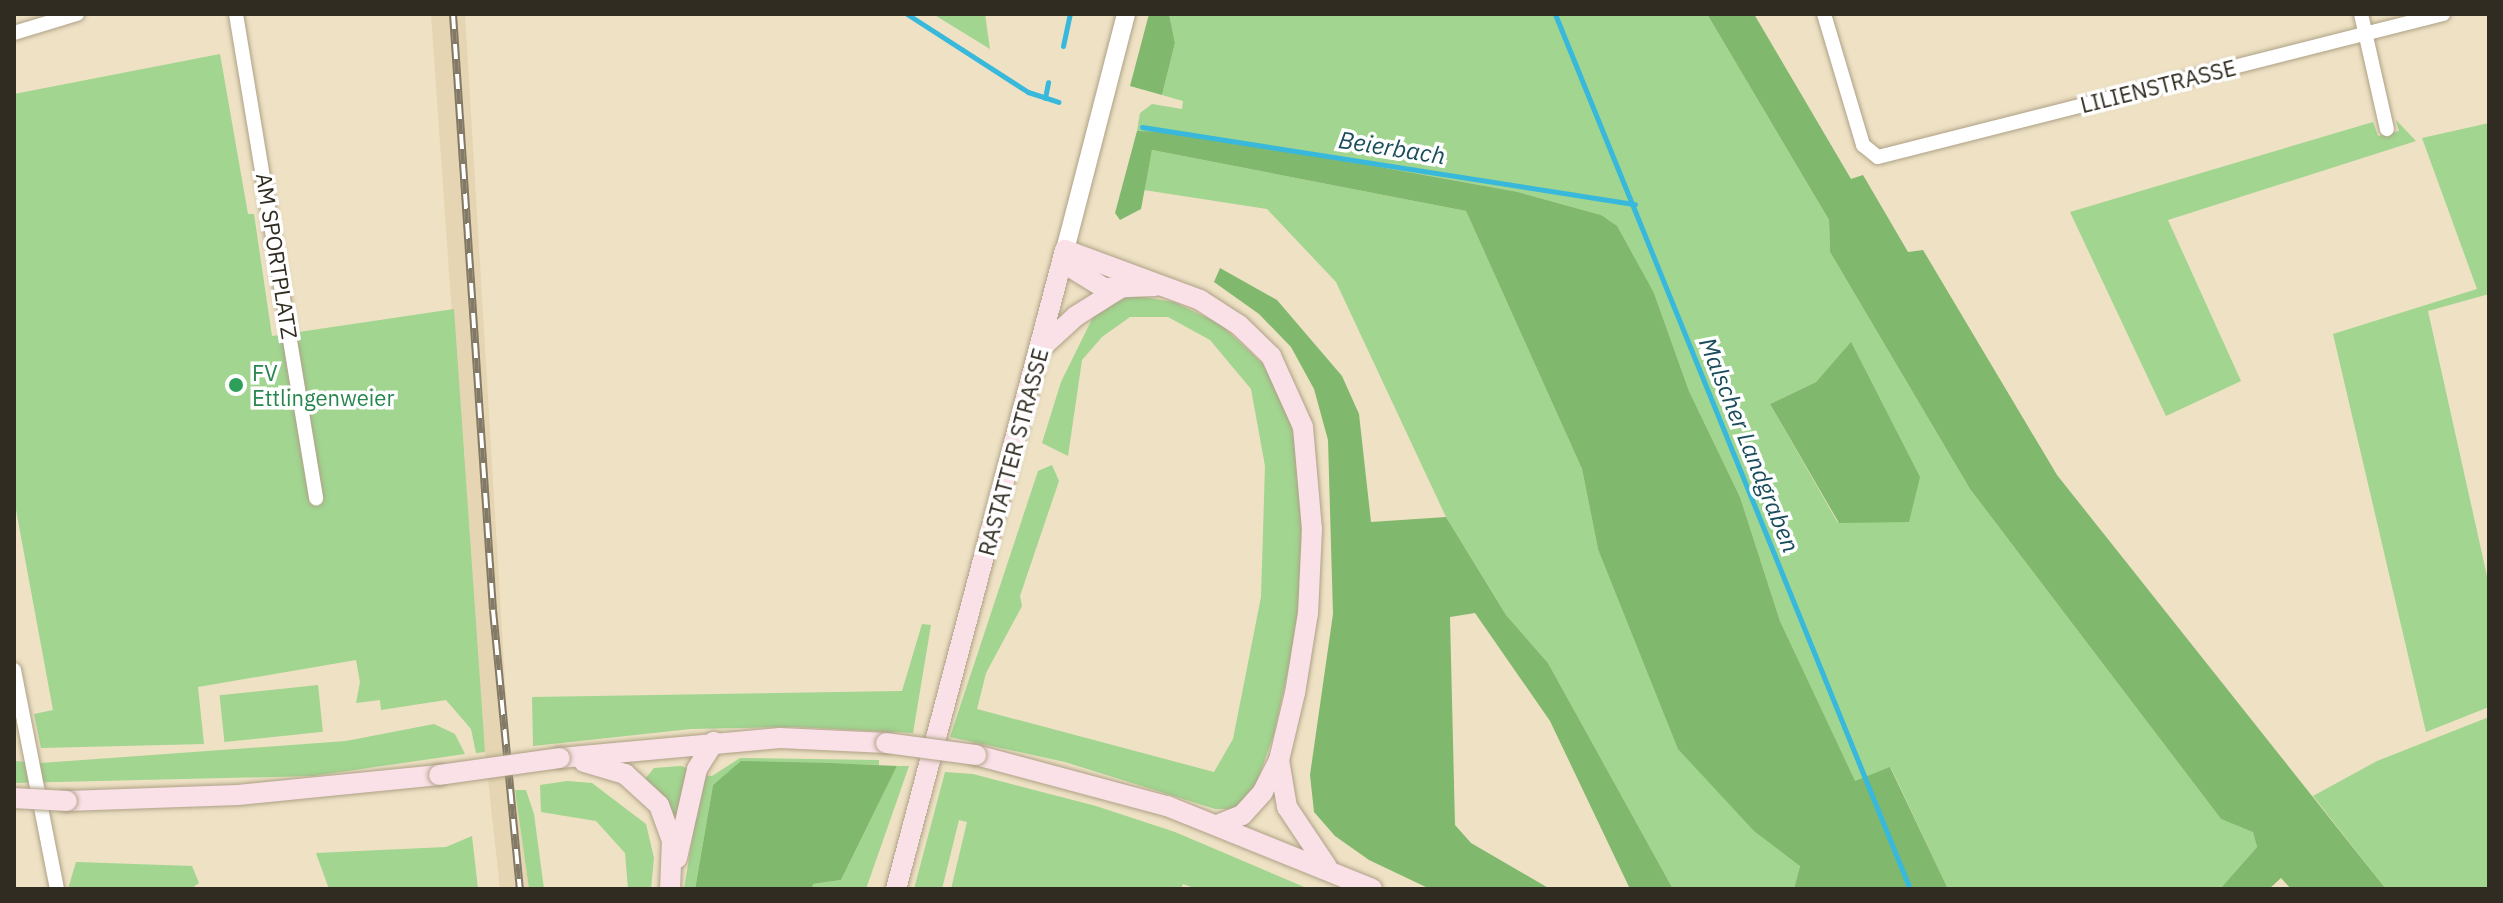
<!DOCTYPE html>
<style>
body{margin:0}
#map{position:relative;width:2503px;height:903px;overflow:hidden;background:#eee1c4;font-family:"IBM Plex Sans",sans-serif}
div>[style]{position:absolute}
.built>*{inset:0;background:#e5d5b2}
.green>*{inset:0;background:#a1d590;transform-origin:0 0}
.forest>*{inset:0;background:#80b86e}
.stream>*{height:5px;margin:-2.5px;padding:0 2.5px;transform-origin:2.5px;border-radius:2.5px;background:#38b8da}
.roads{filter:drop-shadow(0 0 2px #ada186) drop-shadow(0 0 2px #ada186)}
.minor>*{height:14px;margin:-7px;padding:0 7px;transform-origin:7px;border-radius:7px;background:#fff}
.tertiary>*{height:18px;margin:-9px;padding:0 9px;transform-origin:9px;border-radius:9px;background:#fff}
.secondary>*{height:20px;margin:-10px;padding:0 10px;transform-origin:10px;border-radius:10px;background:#fae0e7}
.rail>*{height:8px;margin-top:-4px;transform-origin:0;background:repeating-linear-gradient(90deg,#fff 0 15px,#827966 0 30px);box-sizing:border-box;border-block:2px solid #827966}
.bridges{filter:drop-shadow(0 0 2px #ada186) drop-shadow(0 0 2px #ada186)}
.secondary-bridge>*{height:20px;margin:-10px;padding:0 10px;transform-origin:10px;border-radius:10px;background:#fae0e7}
.dots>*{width:22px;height:22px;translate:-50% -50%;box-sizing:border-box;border:4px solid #fff;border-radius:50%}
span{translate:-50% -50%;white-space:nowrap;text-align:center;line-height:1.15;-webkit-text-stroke:7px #fff;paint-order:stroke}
.street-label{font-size:22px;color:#312c21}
.leisure-label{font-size:22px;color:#27864d}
.left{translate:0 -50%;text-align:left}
.water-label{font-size:24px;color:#194d5b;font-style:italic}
.frame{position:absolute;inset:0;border:16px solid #312c21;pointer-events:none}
</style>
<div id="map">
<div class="built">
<i style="clip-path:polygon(431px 14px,465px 14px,509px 747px,529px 889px,500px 889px,478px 688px)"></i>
</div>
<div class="green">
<i style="clip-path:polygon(933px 14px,985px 14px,990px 49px)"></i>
<i style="clip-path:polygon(evenodd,1169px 14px,1707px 14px,1829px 220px,1830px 252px,1970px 489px,2221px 819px,2253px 831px,2257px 847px,2220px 889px,1948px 889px,1891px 768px,1855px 782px,1780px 621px,1740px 497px,1689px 391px,1654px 293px,1601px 215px,1518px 192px,1187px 132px,1137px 131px,1140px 113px,1152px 104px,1182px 109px,1183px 101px,1162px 95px,1175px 43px,1169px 14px,1851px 343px,1838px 523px,1770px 404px,1816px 382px,1851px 343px)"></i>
<i style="clip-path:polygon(220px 54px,248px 214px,254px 214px,272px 336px,454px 309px,485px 752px,476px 753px,471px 729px,446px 700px,381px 710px,380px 700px,356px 703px,360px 682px,356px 660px,198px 687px,204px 744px,41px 748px,34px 714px,53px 710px,14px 499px,14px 94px)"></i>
<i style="clip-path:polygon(2396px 120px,2416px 141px,2168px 220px,2241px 381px,2166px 416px,2070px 212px,2373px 122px,2378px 136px,2399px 131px)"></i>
<i style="clip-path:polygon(2489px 123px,2489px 294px,2428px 311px,2489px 585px,2489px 707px,2426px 732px,2333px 334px,2477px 289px,2422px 138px)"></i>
<i style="clip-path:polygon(1152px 150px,1466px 211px,1582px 469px,1598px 549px,1800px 866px,1794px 889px,1673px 889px,1548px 663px,1506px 615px,1446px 517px,1336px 282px,1267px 209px,1144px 190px)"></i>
<i style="clip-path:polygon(1131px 295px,1174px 302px,1220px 324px,1264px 365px,1290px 420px,1301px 472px,1301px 590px,1290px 662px,1274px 734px,1251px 799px,1234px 809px,1215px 809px,1065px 762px,950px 737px,1038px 471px,1052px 465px,1059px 481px,1020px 596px,1022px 606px,986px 673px,977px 709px,1214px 772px,1233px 739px,1261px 597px,1265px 466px,1251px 389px,1210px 340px,1168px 317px,1130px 317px,1102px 337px,1082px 360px,1068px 456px,1042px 443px,1061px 382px,1095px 313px)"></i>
<i style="clip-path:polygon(922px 624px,931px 625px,913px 733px,794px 727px,691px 729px,533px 746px,532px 697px,902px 691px)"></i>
<i style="left:318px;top:685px;width:47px;height:99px;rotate:84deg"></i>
<i style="clip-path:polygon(2489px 717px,2489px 889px,2386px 889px,2313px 796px,2377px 761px)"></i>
<i style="clip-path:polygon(434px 724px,455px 734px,465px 754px,313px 776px,14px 783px,14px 761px,41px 763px,346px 741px)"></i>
<i style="clip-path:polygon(740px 758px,879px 760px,879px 765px,741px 762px,713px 785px,695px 889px,684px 889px,703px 775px,712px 776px)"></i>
<i style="clip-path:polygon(681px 766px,691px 770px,682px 830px,645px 779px,654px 768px)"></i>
<i style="clip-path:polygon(897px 766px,909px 766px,866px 889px,812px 889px,813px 884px,841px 880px)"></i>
<i style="clip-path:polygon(945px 772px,973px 774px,1096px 806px,1175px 832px,1309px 889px,1197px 889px,1183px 884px,1181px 889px,951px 889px,967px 822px,959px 820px,942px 889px,914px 889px)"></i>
<i style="clip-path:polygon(567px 781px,592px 783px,646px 824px,654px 858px,651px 889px,628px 889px,625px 853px,596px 821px,541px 812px,540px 785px)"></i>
<i style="clip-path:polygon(515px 790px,526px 790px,534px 814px,544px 889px,529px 889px)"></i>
<i style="clip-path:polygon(472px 836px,478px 889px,329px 889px,316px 853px,446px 847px)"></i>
<i style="clip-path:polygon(76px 862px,192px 866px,199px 883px,191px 889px,68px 889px)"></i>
</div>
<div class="forest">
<i style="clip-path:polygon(1149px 14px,1169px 14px,1175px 43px,1162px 95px,1130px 86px)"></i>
<i style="clip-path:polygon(1707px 14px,1754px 14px,1851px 179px,1863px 175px,1908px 252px,1923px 250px,2057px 475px,2386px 889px,2291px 889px,2281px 878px,2269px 889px,2220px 889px,2257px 847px,2253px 832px,2221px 819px,1970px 489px,1830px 252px,1829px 220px)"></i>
<i style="clip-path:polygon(1137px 131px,1187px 132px,1518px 192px,1601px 215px,1617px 226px,1654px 293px,1689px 391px,1740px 497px,1780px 621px,1855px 781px,1890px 767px,1948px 889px,1794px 889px,1800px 866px,1754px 831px,1678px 749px,1598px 549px,1582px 469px,1466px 211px,1152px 150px,1141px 209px,1120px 220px,1115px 213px)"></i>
<i style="clip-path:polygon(1220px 268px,1277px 300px,1342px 376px,1359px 414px,1371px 522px,1446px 517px,1506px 615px,1548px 663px,1673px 889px,1630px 889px,1550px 721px,1475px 613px,1450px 617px,1455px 825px,1471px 843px,1550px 889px,1430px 889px,1369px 860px,1335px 836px,1314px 812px,1310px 775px,1333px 614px,1328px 440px,1314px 389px,1291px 347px,1259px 314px,1214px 282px)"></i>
<i style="clip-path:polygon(1851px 342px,1920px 477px,1909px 522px,1839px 523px,1770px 404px,1816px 382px)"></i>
<i style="clip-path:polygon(741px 761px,829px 763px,897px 766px,841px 880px,813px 884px,812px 889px,695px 889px,713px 785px)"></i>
</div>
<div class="stream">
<i style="left:907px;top:14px;width:144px;rotate:32.8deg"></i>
<i style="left:1028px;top:92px;width:32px;rotate:18deg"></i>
<i style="left:1555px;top:14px;width:944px;rotate:67.92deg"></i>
<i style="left:1063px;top:46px;width:33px;rotate:-78deg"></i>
<i style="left:1045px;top:98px;width:16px;rotate:-79deg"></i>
<i style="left:1142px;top:127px;width:499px;rotate:8.9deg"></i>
</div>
<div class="roads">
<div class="minor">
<i style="left:236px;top:14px;width:491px;rotate:80.6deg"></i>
<i style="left:1824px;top:14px;width:137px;rotate:73.4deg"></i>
<i style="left:1863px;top:145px;width:19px;rotate:39deg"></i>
<i style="left:1878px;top:157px;width:583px;rotate:-14.2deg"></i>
<i style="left:2361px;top:14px;width:118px;rotate:77.3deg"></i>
<i style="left:14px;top:33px;width:66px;rotate:-16.8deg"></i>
<i style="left:14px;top:670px;width:223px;rotate:78.9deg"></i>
</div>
<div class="tertiary">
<i style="left:1065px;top:250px;width:244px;rotate:-75.5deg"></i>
</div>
<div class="secondary">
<i style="left:1062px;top:262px;width:49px;rotate:31.8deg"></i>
<i style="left:1104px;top:288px;width:51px;rotate:-2.2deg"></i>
<i style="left:1040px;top:349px;width:49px;rotate:-42.5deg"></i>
<i style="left:1076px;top:316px;width:51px;rotate:-32.1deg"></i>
<i style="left:976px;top:755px;width:198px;rotate:15deg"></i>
<i style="left:1167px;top:806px;width:221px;rotate:22deg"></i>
<i style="left:560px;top:758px;width:221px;rotate:-5.2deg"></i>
<i style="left:780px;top:738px;width:106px;rotate:2.7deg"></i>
<i style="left:1279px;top:760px;width:48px;rotate:80.3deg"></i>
<i style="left:1287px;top:807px;width:72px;rotate:56.3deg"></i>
<i style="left:584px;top:762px;width:43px;rotate:16.3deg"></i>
<i style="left:625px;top:774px;width:46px;rotate:42.4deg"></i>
<i style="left:659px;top:805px;width:37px;rotate:70deg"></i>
<i style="left:672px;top:840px;width:49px;rotate:92.3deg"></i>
<i style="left:67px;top:801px;width:171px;rotate:-2deg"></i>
<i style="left:238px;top:795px;width:202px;rotate:-5.7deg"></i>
<i style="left:677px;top:858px;width:91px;rotate:-77.3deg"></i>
<i style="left:697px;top:769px;width:32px;rotate:-58deg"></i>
<i style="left:896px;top:889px;width:661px;rotate:-75.19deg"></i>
<i style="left:1065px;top:250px;width:144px;rotate:20.3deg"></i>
<i style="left:1200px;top:300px;width:46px;rotate:32.7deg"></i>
<i style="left:1239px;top:325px;width:45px;rotate:44.1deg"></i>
<i style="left:1271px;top:356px;width:78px;rotate:65.7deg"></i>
<i style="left:1303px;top:427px;width:102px;rotate:85deg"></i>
<i style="left:1312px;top:529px;width:84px;rotate:92.7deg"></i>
<i style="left:1308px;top:613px;width:81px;rotate:99.2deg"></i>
<i style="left:1295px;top:693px;width:69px;rotate:103.4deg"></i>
<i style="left:1279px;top:760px;width:36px;rotate:117deg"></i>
<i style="left:1263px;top:792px;width:31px;rotate:132deg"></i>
<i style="left:1242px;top:815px;width:24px;rotate:158deg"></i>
</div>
</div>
<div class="rail">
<i style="left:453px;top:14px;width:597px;rotate:86.16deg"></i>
<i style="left:493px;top:610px;width:280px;rotate:84.5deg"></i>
</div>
<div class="bridges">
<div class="secondary-bridge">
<i style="left:886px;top:743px;width:91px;rotate:7.6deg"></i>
<i style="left:439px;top:775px;width:122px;rotate:-8deg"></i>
<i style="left:14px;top:798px;width:53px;rotate:3.2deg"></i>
</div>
</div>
<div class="dots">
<i style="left:236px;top:385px;background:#2e9e5b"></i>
</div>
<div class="street-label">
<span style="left:2158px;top:86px;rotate:-14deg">LILIENSTRASSE</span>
<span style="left:277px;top:256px;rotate:81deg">AM SPORTPLATZ</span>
<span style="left:1013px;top:452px;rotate:-75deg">RASTATTER STRASSE</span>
</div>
<div class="leisure-label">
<span class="left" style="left:252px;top:385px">FV<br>Ettlingenweier</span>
</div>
<div class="water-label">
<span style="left:1392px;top:148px;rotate:9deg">Beierbach</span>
<span style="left:1749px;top:445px;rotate:68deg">Malscher Landgraben</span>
</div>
<div class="frame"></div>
</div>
